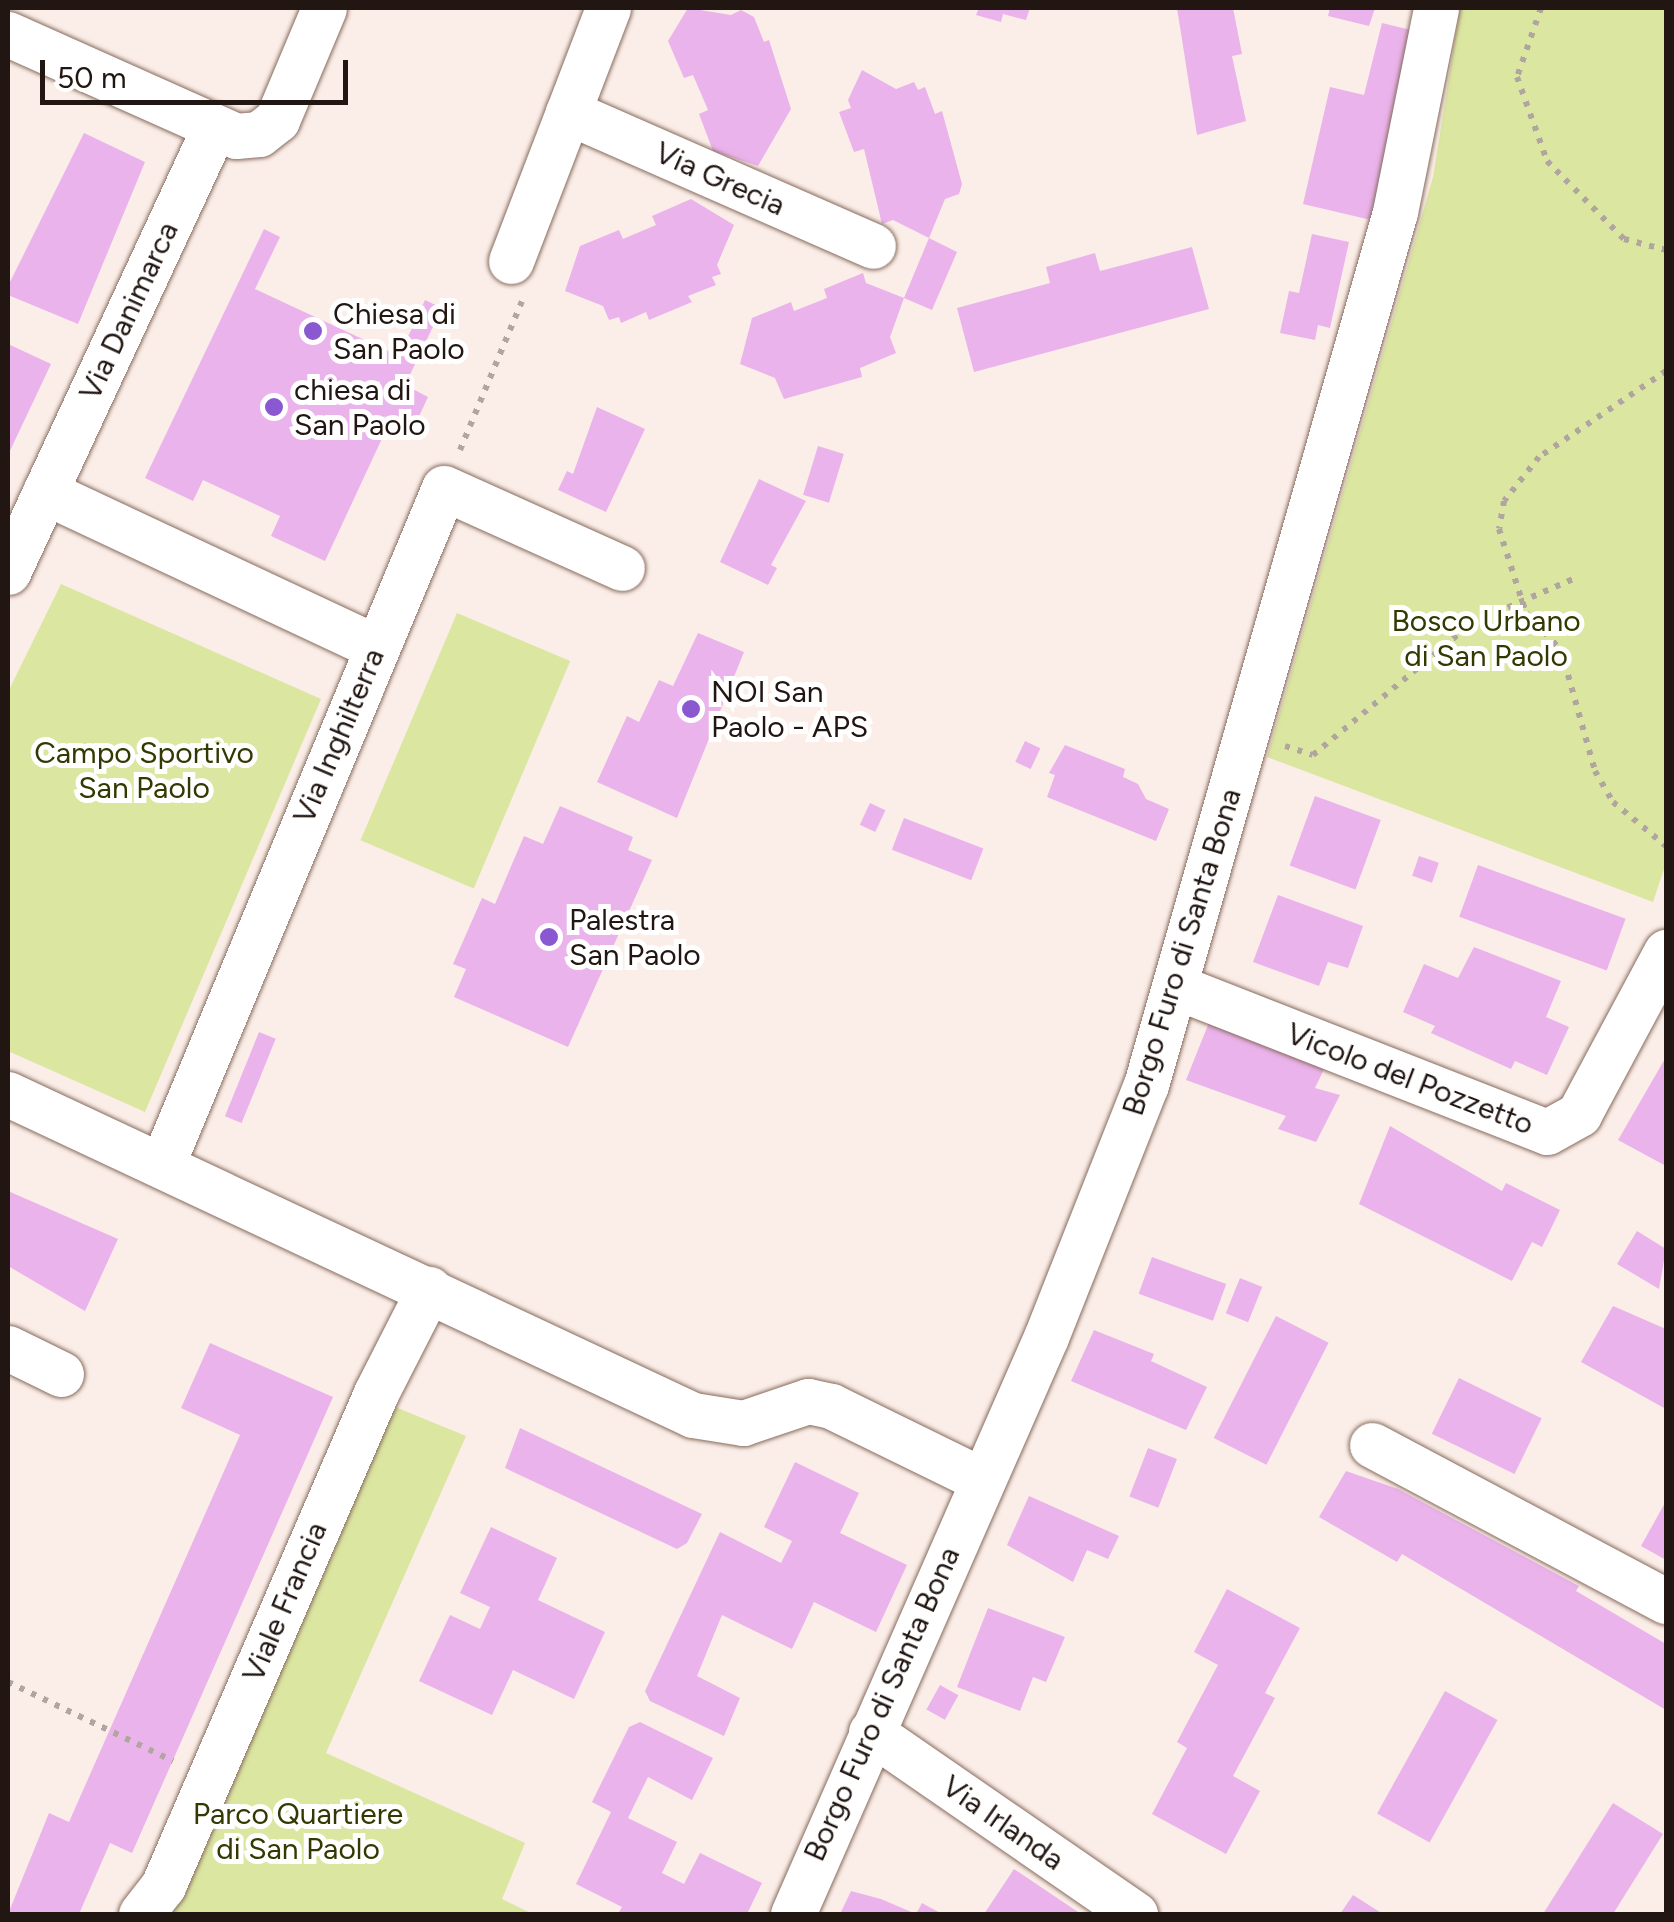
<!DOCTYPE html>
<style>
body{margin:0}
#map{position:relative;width:1674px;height:1922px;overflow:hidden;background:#fbeee8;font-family:Figtree,sans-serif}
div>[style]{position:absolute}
.green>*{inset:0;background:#dbe6a1;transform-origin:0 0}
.building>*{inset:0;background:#eab3eb;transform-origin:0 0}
.path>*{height:6px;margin-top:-3px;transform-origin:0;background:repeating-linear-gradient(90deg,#b1a59f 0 5px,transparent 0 13px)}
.roads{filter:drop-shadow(0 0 2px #876b5e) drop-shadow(0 0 2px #876b5e)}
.minor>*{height:45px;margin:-22.5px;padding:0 22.5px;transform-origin:22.5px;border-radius:22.5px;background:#fff}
.dots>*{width:28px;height:28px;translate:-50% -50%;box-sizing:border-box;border:5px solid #fff;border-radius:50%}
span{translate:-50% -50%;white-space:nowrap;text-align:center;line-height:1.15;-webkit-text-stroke:10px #fff;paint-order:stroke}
.street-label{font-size:30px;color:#211611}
.poi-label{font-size:30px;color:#211611}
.left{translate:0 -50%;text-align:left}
.park-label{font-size:30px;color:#333900}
.frame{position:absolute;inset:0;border:10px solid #211611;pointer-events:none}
.scale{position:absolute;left:40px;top:60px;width:308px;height:45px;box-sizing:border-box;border:5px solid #211611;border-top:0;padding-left:12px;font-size:30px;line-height:35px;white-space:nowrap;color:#211611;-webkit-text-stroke:8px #fff;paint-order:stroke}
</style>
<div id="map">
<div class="green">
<i style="clip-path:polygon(1460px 8px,1666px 8px,1666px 863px,1653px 902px,1267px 757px,1433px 177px)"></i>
<i style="clip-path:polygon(61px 584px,321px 699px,145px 1112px,8px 1051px,8px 692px)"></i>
<i style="left:457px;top:613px;width:123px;height:247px;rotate:23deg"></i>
<i style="clip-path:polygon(388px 1404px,466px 1436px,326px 1753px,525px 1843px,502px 1899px,533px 1914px,166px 1914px)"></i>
</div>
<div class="building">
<i style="clip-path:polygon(688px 8px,731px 15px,741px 10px,754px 17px,764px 42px,769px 40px,791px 109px,758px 166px,713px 151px,699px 114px,708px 110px,693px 75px,684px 78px,668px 41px)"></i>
<i style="clip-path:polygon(979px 8px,1030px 8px,1026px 20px,1003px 14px,1001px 22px,976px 15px)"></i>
<i style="clip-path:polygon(1177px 8px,1233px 8px,1242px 54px,1232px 56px,1246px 121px,1197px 135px)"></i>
<i style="clip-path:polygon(1330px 8px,1375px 8px,1369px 26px,1328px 16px)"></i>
<i style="clip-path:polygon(1382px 23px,1415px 31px,1371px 220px,1303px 204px,1330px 87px,1364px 95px)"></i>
<i style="clip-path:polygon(862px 70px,896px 89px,914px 82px,918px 90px,925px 87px,935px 114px,942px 111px,962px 184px,959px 194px,945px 199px,929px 238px,893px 220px,882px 224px,864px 149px,854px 152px,839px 112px,851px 108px,848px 100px)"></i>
<i style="clip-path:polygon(84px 133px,145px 162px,78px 324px,8px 295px,8px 286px)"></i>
<i style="clip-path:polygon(691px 199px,734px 225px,717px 265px,721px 274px,712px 277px,716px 285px,688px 296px,692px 302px,649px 320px,646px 312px,621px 323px,619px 317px,609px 320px,603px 306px,565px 291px,580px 246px,619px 230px,623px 239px,656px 225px,652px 216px)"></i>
<i style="clip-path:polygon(264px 229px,280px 237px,255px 289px,399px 356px,425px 300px,442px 308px,405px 385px,428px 397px,408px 440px,386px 430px,325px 561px,271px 536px,280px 516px,203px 480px,193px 501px,145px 478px)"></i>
<i style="clip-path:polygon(1312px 234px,1349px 242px,1330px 328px,1318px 325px,1315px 340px,1280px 333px,1289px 291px,1299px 293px)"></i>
<i style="clip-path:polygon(929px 238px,957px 252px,932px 310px,904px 298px,890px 337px,896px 353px,860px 368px,862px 377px,784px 399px,775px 378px,740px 364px,752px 318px,791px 302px,794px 311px,827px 298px,824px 289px,863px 273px,866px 283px,904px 298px)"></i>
<i style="clip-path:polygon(1192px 247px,1209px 309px,974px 372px,957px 308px,1050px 283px,1046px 267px,1095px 253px,1100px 271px)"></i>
<i style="clip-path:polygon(8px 344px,51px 364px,8px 455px)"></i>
<i style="clip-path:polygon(597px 407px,645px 429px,606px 512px,558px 490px,567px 471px,573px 474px)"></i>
<i style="left:818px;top:446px;width:27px;height:51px;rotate:17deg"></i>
<i style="clip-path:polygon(759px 479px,806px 501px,771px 565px,777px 568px,768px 585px,720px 562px)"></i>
<i style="clip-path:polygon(698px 633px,744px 652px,677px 818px,597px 782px,627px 716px,639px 722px,659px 680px,673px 686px)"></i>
<i style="left:1025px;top:741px;width:17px;height:23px;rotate:25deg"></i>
<i style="clip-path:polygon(1065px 745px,1125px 769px,1123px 777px,1138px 784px,1146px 799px,1169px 809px,1156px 841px,1047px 797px,1055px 775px,1049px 773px)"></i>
<i style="left:1315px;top:796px;width:70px;height:74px;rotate:20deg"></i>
<i style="left:870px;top:803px;width:17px;height:24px;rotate:25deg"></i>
<i style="clip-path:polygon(560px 806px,633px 837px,628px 850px,652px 860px,568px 1047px,454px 997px,466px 969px,453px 964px,482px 898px,495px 904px,524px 836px,543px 844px)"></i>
<i style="left:904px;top:818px;width:85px;height:34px;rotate:21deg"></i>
<i style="left:1419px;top:856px;width:21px;height:21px;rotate:19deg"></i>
<i style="left:1478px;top:865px;width:157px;height:55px;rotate:20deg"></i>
<i style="clip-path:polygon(1278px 895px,1363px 926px,1348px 968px,1328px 962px,1319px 986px,1253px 962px)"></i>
<i style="clip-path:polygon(1474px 947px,1561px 981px,1546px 1017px,1569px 1027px,1547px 1075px,1515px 1061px,1511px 1069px,1431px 1033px,1435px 1026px,1403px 1012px,1424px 964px,1458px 978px)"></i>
<i style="clip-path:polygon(1212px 1015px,1328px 1061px,1315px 1088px,1340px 1095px,1316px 1142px,1278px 1129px,1286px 1116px,1186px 1080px)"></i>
<i style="left:259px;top:1032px;width:18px;height:91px;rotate:22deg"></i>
<i style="clip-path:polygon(1666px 1057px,1666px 1166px,1618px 1140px)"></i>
<i style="clip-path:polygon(1390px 1126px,1502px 1191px,1506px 1183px,1560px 1210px,1542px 1247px,1532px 1242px,1512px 1281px,1359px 1204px)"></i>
<i style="clip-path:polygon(8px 1191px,118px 1239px,85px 1311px,8px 1266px)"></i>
<i style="clip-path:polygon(1637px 1231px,1666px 1249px,1659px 1289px,1617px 1264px)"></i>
<i style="left:1152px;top:1257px;width:79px;height:39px;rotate:20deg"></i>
<i style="left:1240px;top:1278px;width:24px;height:38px;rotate:22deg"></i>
<i style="clip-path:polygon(1613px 1306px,1666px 1329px,1666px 1409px,1581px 1362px)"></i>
<i style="left:1276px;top:1316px;width:59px;height:137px;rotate:27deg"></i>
<i style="clip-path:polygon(1094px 1330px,1154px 1354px,1151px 1361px,1207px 1387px,1186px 1430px,1071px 1381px)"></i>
<i style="clip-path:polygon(210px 1343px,333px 1397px,132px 1853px,110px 1843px,79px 1914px,8px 1914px,49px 1813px,69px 1822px,240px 1435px,181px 1408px)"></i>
<i style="left:1459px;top:1378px;width:92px;height:62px;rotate:26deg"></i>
<i style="clip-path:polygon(520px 1428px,702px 1514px,687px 1543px,677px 1549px,505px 1468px)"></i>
<i style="left:1148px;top:1448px;width:31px;height:52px;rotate:21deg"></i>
<i style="clip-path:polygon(795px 1462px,859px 1493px,840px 1533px,907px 1565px,876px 1632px,814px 1602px,792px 1649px,722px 1615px,697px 1676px,740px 1698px,724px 1736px,650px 1701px,645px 1691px,720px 1532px,781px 1563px,792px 1541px,764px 1527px)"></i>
<i style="clip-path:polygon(1346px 1471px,1398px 1489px,1579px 1586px,1576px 1591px,1666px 1644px,1666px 1710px,1402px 1554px,1397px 1562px,1319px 1517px)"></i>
<i style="clip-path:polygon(1029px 1496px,1119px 1536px,1108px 1559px,1087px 1550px,1073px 1582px,1007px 1545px)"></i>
<i style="clip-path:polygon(1666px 1501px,1666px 1560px,1641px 1546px)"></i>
<i style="clip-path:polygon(491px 1527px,557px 1558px,538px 1600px,605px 1632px,574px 1699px,513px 1670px,492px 1715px,419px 1681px,450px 1615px,480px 1629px,490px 1607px,460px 1593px)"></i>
<i style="clip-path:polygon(1227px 1589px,1300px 1628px,1265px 1693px,1275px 1698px,1233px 1776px,1260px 1791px,1226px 1854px,1152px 1814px,1187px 1748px,1177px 1742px,1218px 1665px,1194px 1652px)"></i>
<i style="clip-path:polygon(988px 1608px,1065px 1637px,1046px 1682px,1033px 1677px,1020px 1711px,957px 1687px)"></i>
<i style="left:940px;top:1685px;width:21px;height:28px;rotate:29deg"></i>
<i style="left:1445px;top:1691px;width:60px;height:140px;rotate:29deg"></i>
<i style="clip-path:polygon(640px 1722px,713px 1758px,692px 1800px,648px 1777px,628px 1818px,677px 1842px,662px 1873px,684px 1884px,700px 1853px,762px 1883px,747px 1914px,618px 1914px,622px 1907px,576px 1884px,611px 1812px,592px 1802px,629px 1727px)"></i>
<i style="clip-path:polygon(1613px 1803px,1663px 1834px,1613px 1914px,1543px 1914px)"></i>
<i style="clip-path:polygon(1014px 1869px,1081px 1914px,984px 1914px)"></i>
<i style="clip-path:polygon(851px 1891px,881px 1899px,916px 1914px,840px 1914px)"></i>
<i style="clip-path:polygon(1353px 1895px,1383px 1914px,1340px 1914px)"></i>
<i style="clip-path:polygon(922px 1903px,942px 1914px,916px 1914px)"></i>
</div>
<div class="path">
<i style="left:1541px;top:8px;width:73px;rotate:109.2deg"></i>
<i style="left:1517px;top:77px;width:89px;rotate:70.3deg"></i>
<i style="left:1547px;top:161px;width:110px;rotate:45.4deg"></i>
<i style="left:1624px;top:239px;width:43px;rotate:14.7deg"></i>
<i style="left:1666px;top:371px;width:153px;rotate:145.9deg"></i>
<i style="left:1539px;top:457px;width:56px;rotate:128.5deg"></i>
<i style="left:1504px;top:501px;width:28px;rotate:100deg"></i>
<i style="left:1499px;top:529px;width:88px;rotate:72.2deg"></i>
<i style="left:1526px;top:613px;width:51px;rotate:46.6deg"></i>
<i style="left:1561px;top:650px;width:126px;rotate:74.3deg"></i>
<i style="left:1595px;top:771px;width:36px;rotate:60deg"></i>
<i style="left:1613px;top:802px;width:69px;rotate:39.7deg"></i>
<i style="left:460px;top:450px;width:161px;rotate:-67.4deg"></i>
<i style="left:1285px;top:746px;width:29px;rotate:18deg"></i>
<i style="left:1313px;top:755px;width:207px;rotate:-39.7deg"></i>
<i style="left:1472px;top:623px;width:116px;rotate:-23.5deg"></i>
<i style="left:8px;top:1682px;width:183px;rotate:25.6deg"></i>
</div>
<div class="roads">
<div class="minor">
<i style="left:8px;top:34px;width:250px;rotate:24.1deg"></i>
<i style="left:236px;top:136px;width:23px;rotate:-5deg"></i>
<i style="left:259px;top:134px;width:23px;rotate:-38deg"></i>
<i style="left:277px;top:120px;width:121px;rotate:-67.2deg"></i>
<i style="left:568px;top:112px;width:333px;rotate:23.7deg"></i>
<i style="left:511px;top:261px;width:271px;rotate:-69deg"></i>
<i style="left:45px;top:492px;width:365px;rotate:25.1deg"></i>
<i style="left:8px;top:572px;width:489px;rotate:-65.1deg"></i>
<i style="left:1177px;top:987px;width:397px;rotate:21.4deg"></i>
<i style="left:1547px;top:1132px;width:37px;rotate:-29deg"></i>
<i style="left:1579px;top:1114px;width:184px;rotate:-61.8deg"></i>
<i style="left:8px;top:1094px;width:756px;rotate:25.11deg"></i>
<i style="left:693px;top:1415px;width:51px;rotate:9.1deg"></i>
<i style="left:743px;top:1423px;width:69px;rotate:-18.7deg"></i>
<i style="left:808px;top:1401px;width:24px;rotate:12deg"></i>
<i style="left:831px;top:1406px;width:168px;rotate:26.1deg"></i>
<i style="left:162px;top:1165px;width:733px;rotate:-67.39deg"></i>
<i style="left:444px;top:488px;width:195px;rotate:24.2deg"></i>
<i style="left:8px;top:1348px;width:59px;rotate:26.1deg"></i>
<i style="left:1372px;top:1445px;width:333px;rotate:28deg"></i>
<i style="left:871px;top:1732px;width:321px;rotate:34.6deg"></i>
<i style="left:141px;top:1914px;width:36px;rotate:-52deg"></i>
<i style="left:163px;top:1886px;width:537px;rotate:-66.63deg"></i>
<i style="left:376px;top:1393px;width:117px;rotate:-63deg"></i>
<i style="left:793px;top:1914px;width:630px;rotate:-66.32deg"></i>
<i style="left:1046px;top:1337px;width:271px;rotate:-68.4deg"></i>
<i style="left:1146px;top:1085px;width:908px;rotate:-74.08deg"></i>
<i style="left:1395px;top:212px;width:208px;rotate:-78.6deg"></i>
</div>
</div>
<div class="dots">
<i style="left:313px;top:331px;background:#8a58d1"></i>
<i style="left:274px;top:407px;background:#8a58d1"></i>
<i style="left:691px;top:709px;background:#8a58d1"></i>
<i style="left:549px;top:937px;background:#8a58d1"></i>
</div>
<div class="street-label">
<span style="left:720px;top:179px;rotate:24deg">Via Grecia</span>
<span style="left:129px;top:311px;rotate:-65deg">Via Danimarca</span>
<span style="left:339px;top:736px;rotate:-67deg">Via Inghilterra</span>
<span style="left:1182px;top:952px;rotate:-73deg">Borgo Furo di Santa Bona</span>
<span style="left:1410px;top:1079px;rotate:21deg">Vicolo del Pozzetto</span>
<span style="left:285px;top:1602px;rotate:-67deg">Viale Francia</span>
<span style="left:882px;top:1704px;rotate:-66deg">Borgo Furo di Santa Bona</span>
<span style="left:1003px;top:1823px;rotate:35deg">Via Irlanda</span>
</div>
<div class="poi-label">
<span class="left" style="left:333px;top:331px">Chiesa di<br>San Paolo</span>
<span class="left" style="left:294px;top:407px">chiesa di<br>San Paolo</span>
<span class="left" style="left:711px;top:709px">NOI San<br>Paolo - APS</span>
<span class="left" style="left:569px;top:937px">Palestra<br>San Paolo</span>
</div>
<div class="park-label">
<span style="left:1486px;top:638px">Bosco Urbano<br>di San Paolo</span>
<span style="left:144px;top:770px">Campo Sportivo<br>San Paolo</span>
<span style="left:298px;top:1831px">Parco Quartiere<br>di San Paolo</span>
</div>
<div class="frame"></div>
<div class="scale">50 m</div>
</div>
